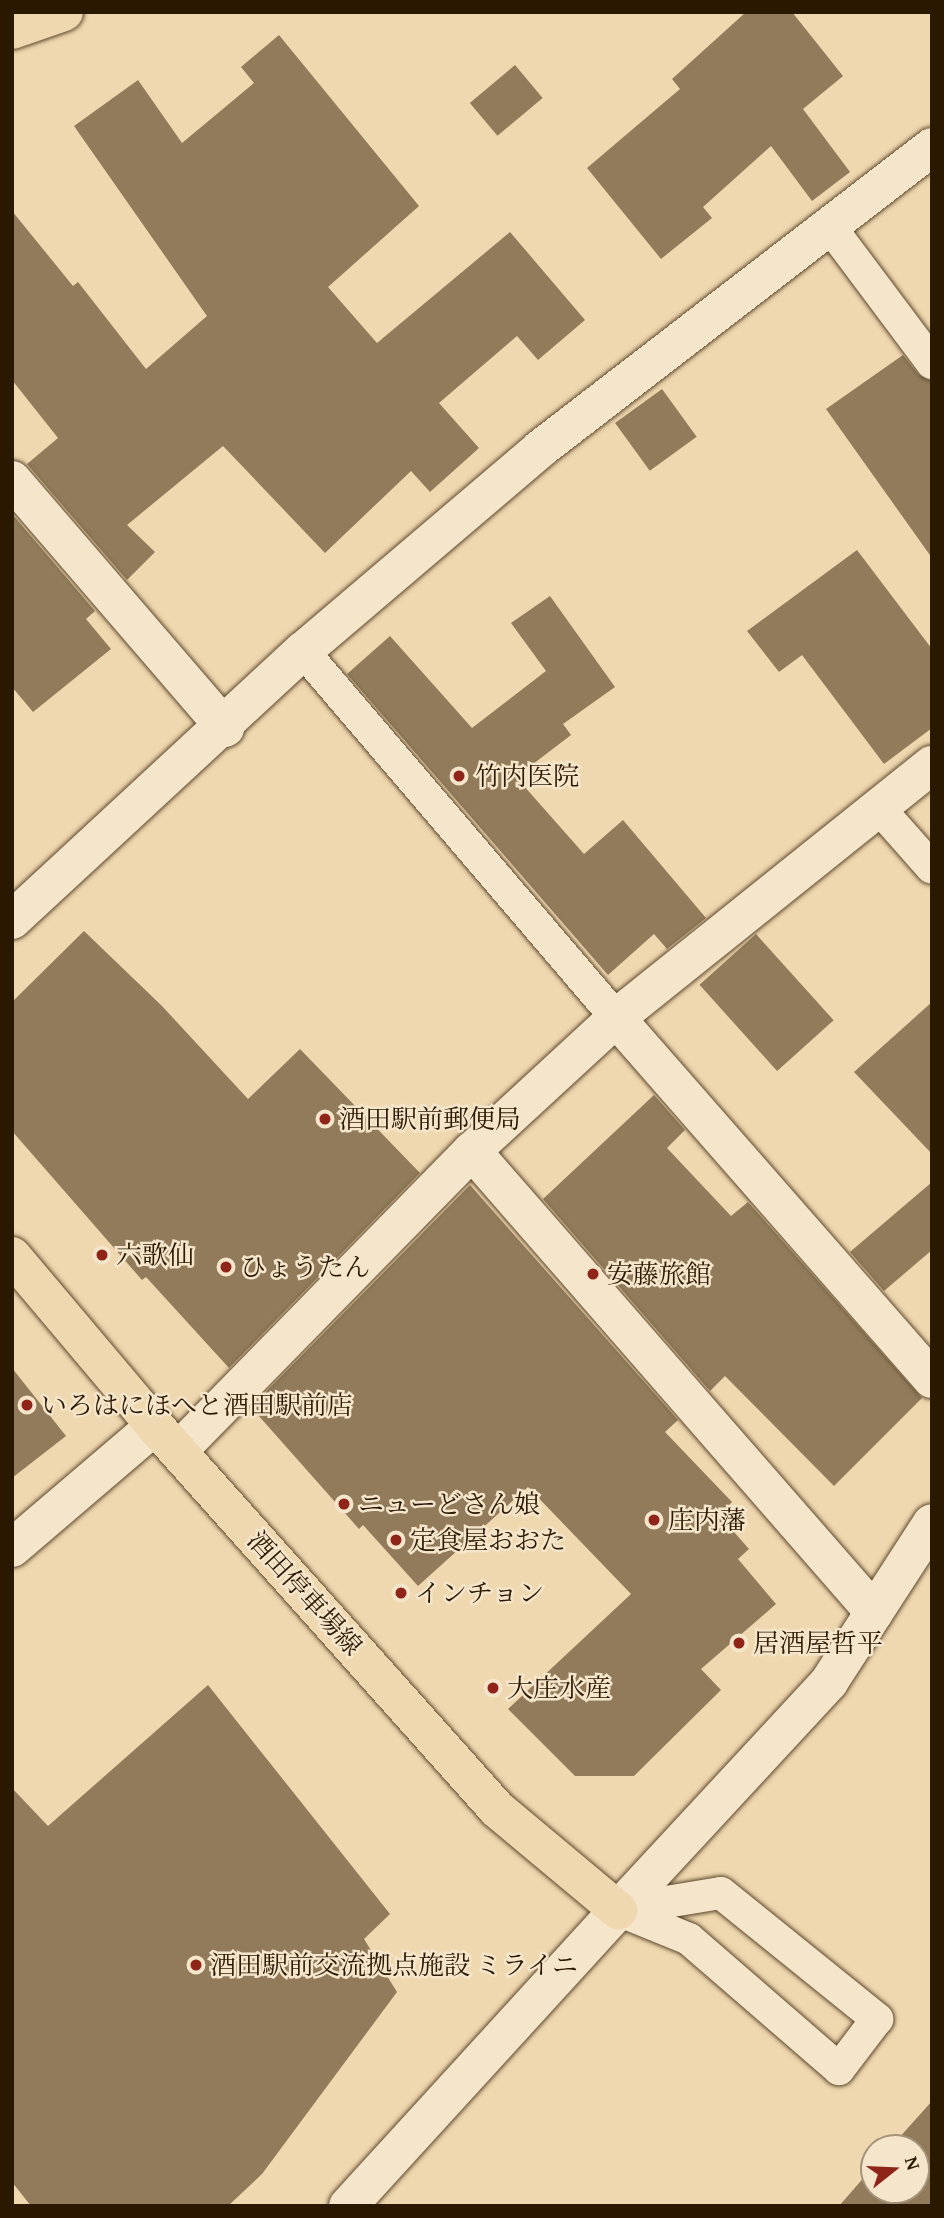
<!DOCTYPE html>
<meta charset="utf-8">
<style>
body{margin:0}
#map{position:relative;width:944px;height:2218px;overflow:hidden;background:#efd7af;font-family:"Gentium Book Plus","Noto Serif JP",serif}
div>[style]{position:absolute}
.building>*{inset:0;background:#917b5b;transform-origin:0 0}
.roads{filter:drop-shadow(0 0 2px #5c482c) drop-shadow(0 0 2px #5c482c)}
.lane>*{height:32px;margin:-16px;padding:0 16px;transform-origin:16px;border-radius:16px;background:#f5e5cb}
.street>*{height:38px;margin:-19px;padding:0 19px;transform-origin:19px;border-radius:19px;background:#f5e5cb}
.secondary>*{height:38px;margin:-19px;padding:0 19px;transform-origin:19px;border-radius:19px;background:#f5e5cb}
.primary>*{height:38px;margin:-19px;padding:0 19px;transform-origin:19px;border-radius:19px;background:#efd7af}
.dots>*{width:19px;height:19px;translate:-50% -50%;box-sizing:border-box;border:4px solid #f5e5cb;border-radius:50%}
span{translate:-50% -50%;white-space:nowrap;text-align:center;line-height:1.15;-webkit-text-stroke:5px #f5e5cb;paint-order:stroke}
.poi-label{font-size:26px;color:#2b1800}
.left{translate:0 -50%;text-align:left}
.street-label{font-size:26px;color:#2b1800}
.frame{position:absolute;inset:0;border:14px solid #2b1800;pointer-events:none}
.north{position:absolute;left:860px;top:2134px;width:70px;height:70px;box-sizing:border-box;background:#f5e5cb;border:2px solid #a4937a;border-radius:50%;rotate:72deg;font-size:19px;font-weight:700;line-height:28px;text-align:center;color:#2b1800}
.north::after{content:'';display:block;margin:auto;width:24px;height:32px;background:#8f2418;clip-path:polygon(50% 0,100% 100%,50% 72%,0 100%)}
</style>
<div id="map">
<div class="building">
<i style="clip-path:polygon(746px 12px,792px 12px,843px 76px,803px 109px,850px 172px,812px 201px,771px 146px,703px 207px,712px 218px,661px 259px,587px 168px,680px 89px,672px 79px)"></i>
<i style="clip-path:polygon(279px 35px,419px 206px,328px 287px,377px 343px,510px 232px,585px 320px,538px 360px,517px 336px,439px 403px,479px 448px,430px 492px,411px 471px,325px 553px,223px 446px,127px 525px,155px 552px,127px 580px,27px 464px,58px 438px,12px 380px,12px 211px,73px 286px,78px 282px,146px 369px,207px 316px,74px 126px,138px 80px,182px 143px,254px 83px,241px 67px)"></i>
<i style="left:515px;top:65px;width:43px;height:59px;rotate:50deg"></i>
<i style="clip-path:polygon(903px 355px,918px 374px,932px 381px,932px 558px,826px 409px)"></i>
<i style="left:662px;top:389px;width:59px;height:58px;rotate:54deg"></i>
<i style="clip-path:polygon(12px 514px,95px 611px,86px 619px,111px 649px,33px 712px,12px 687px)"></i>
<i style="clip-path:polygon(857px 550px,932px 649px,932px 728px,884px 764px,802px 655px,779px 672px,747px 631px)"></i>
<i style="clip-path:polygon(550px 596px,615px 687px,563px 724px,571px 735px,516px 777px,584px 854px,623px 820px,706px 918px,667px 949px,654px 934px,608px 975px,347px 674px,390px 636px,472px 728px,546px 671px,511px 623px)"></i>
<i style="clip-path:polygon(84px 931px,162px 1006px,248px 1099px,300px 1049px,420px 1173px,229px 1368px,146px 1277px,142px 1280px,12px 1131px,12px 1002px)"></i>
<i style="left:756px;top:934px;width:116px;height:76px;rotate:48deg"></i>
<i style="clip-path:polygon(932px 1002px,932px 1154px,854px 1072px)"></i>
<i style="clip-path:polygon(654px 1095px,685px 1130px,667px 1148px,731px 1216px,748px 1202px,922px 1398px,834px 1486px,725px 1376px,710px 1391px,543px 1199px)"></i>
<i style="clip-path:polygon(932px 1182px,932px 1250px,884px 1291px,850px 1252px)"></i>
<i style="clip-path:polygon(470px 1185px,678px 1420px,665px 1432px,732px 1502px,719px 1515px,749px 1549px,738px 1559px,776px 1604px,701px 1669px,721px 1690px,634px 1776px,575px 1776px,508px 1709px,631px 1594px,528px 1487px,418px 1586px,363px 1525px,359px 1529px,251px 1407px)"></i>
<i style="clip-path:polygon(12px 1368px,66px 1436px,12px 1478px)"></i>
<i style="clip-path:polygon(208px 1685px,390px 1914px,364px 1939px,397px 1992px,262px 2174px,228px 2206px,31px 2206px,12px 2182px,12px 1788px,48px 1826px)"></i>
<i style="clip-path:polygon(932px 2101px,932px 2206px,839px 2206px,874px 2166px,874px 2190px,916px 2190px,916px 2148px,890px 2148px)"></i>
</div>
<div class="roads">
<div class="lane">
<i style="left:828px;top:224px;width:174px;rotate:53.2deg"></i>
<i style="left:303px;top:651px;width:482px;rotate:49.5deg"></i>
<i style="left:878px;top:807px;width:81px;rotate:48.5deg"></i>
<i style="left:721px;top:1893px;width:201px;rotate:38.9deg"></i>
<i style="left:877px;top:2019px;width:63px;rotate:127.2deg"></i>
<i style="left:839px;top:2069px;width:198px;rotate:-139.1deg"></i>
<i style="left:689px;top:1939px;width:77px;rotate:-157.8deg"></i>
<i style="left:618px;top:1910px;width:104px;rotate:-9.4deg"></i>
</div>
<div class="street">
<i style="left:12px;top:480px;width:327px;rotate:49.3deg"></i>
<i style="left:12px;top:920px;width:396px;rotate:-42.8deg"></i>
<i style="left:303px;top:651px;width:311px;rotate:-40.4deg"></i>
<i style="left:540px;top:449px;width:495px;rotate:-37.6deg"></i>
<i style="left:616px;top:1018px;width:480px;rotate:48.8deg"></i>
<i style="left:472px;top:1151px;width:612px;rotate:48.91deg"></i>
<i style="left:178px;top:1451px;width:420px;rotate:-45.6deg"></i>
<i style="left:472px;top:1151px;width:196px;rotate:-42.7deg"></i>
<i style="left:616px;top:1018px;width:405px;rotate:-38.7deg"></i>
<i style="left:12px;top:1548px;width:188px;rotate:-40.5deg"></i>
<i style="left:618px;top:1910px;width:311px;rotate:-47.2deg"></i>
<i style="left:829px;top:1682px;width:189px;rotate:-57.1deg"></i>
</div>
<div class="secondary">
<i style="left:348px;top:2206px;width:401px;rotate:-47.6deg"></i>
</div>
<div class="primary">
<i style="left:12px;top:30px;width:55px;rotate:-19.1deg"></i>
<i style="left:12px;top:1256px;width:222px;rotate:49.9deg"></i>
<i style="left:155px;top:1426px;width:513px;rotate:48.24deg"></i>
<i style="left:497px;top:1809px;width:158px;rotate:39.9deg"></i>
</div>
</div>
<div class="dots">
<i style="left:459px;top:776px;background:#8f2418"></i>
<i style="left:325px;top:1119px;background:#8f2418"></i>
<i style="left:102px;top:1255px;background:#8f2418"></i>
<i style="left:226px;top:1267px;background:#8f2418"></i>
<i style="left:593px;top:1274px;background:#8f2418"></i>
<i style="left:27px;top:1405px;background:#8f2418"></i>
<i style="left:344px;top:1504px;background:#8f2418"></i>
<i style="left:654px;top:1520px;background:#8f2418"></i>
<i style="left:396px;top:1540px;background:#8f2418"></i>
<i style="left:401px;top:1593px;background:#8f2418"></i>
<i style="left:739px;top:1643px;background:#8f2418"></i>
<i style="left:493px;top:1688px;background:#8f2418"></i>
<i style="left:196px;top:1965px;background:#8f2418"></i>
</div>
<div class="poi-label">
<span class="left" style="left:475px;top:776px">竹内医院</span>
<span class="left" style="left:339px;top:1119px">酒田駅前郵便局</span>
<span class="left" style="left:116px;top:1255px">六歌仙</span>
<span class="left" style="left:240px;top:1267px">ひょうたん</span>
<span class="left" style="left:607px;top:1274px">安藤旅館</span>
<span class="left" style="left:41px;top:1405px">いろはにほへと酒田駅前店</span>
<span class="left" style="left:358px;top:1504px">ニューどさん娘</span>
<span class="left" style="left:668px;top:1520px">庄内藩</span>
<span class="left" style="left:410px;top:1540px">定食屋おおた</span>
<span class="left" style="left:415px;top:1593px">インチョン</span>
<span class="left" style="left:753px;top:1643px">居酒屋哲平</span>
<span class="left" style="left:507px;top:1688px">大庄水産</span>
<span class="left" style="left:210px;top:1965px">酒田駅前交流拠点施設 ミライニ</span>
</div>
<div class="street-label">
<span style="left:305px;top:1593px;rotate:48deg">酒田停車場線</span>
</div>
<div class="frame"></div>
<div class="north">N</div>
</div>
